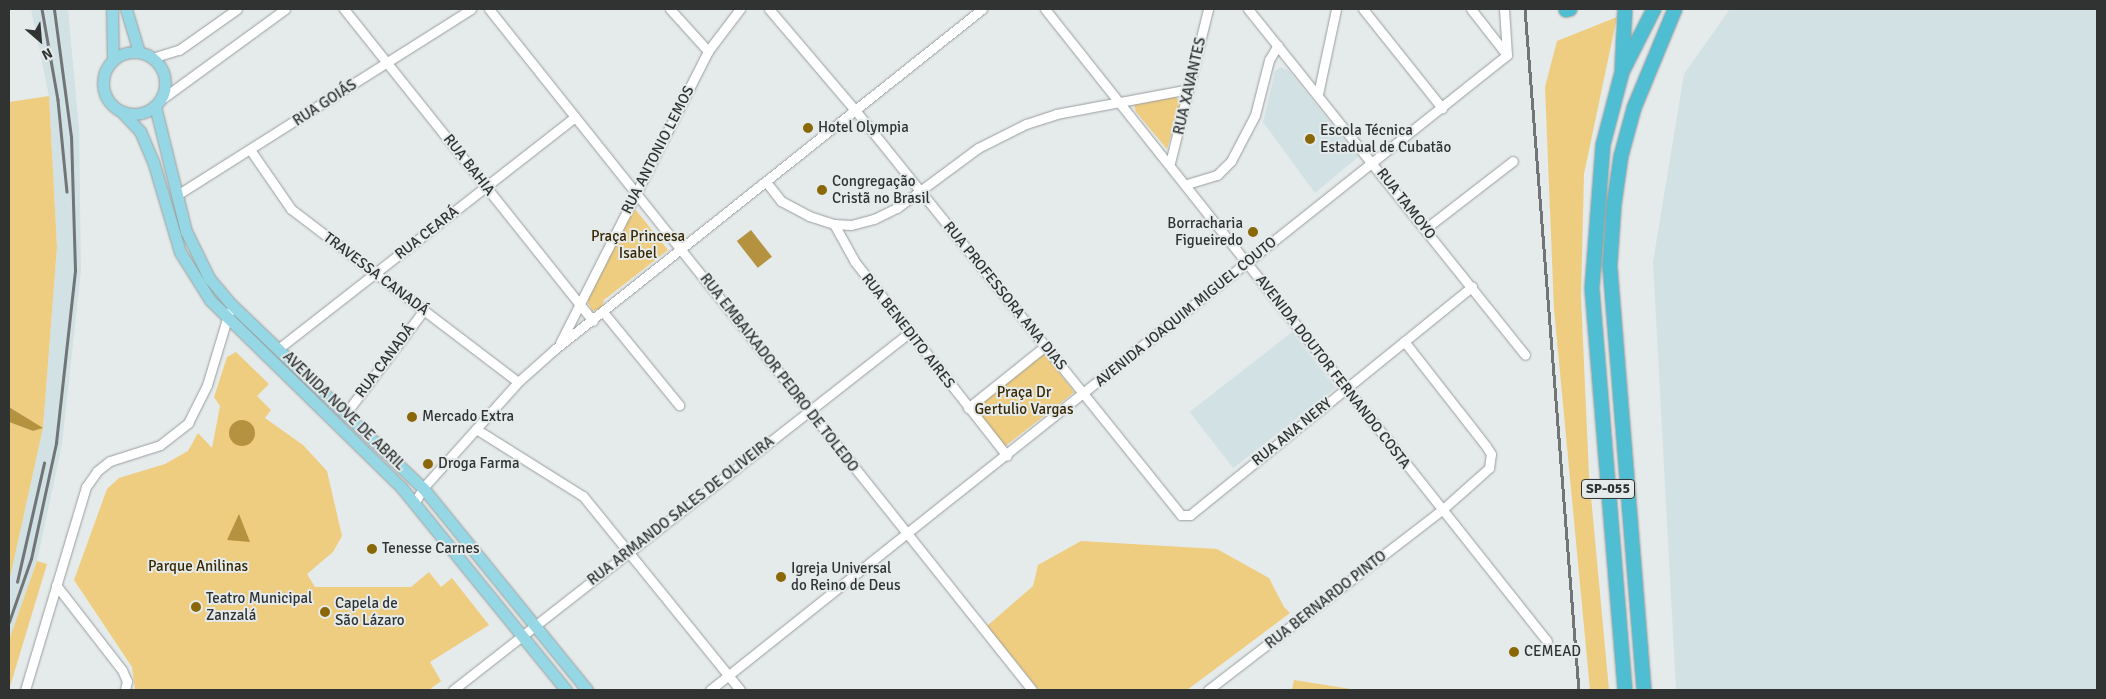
<!DOCTYPE html>
<meta charset="utf-8">
<style>
body{margin:0}
#map{position:relative;width:2106px;height:699px;overflow:hidden;background:#e5eaeb;font-family:Signika,sans-serif}
div>[style]{position:absolute}
.built>*{inset:0;background:#d2e1e4;transform-origin:0 0}
.green>*{inset:0;background:#efcd80;transform-origin:0 0}
.water>*{inset:0;background:#b5923f;transform-origin:0 0}
.round{border-radius:50%}
.roads{filter:drop-shadow(0 0 1px #989d9e) drop-shadow(0 0 1px #989d9e)}
.minor>*{height:9px;margin:-4.5px;padding:0 4.5px;transform-origin:4.5px;border-radius:4.5px;background:#fff}
.major>*{height:11px;margin:-5.5px;padding:0 5.5px;transform-origin:5.5px;border-radius:5.5px;background:#95d7e4}
.major>.ring{margin:-5.5px;padding:0;box-sizing:content-box;background:none;border:11px solid #95d7e4;border-radius:50%}
.highway>*{height:14px;margin:-7px;padding:0 7px;transform-origin:7px;border-radius:7px;background:#4fbdd2}
.rail>*{height:2.5px;margin:-1.25px;padding:0 1.25px;transform-origin:1.25px;border-radius:1.25px;background:#717575}
.dots>*{width:14px;height:14px;translate:-50% -50%;box-sizing:border-box;border:2px solid #e5eaeb;border-radius:50%}
span{translate:-50% -50%;white-space:nowrap;text-align:center;line-height:1.15;-webkit-text-stroke:4px #e5eaeb;paint-order:stroke}
.shield-label span{padding:1px 4px;background:#e5eaeb;border:1px solid;border-radius:4px;-webkit-text-stroke-width:0}
.shield-label{font-size:14px;color:#313333;font-weight:700}
.street-label{font-size:15px;color:#313333}
.poi-label{font-size:15px;color:#313333}
.left{translate:0 -50%;text-align:left}
.right{translate:-100% -50%;text-align:right}
.park-label{font-size:15px;color:#382904}
.frame{position:absolute;inset:0;border:10px solid #313333;pointer-events:none}
.north{position:absolute;left:15px;top:15px;width:50px;height:50px;-webkit-text-stroke:4px #e5eaeb;paint-order:stroke;rotate:153deg;font-size:14px;font-weight:700;line-height:20px;text-align:center;color:#313333}
.north::after{content:'';display:block;margin:auto;width:18px;height:22px;background:#313333;clip-path:polygon(50% 0,100% 100%,50% 72%,0 100%)}
</style>
<div id="map">
<div class="built">
<i style="clip-path:polygon(31px 9px,68px 9px,79px 129px,81px 270px,62px 444px,37px 561px,9px 640px,9px 582px,43px 428px,57px 247px,49px 96px)"></i>
<i style="clip-path:polygon(1730px 9px,2097px 9px,2097px 690px,1676px 690px,1653px 262px,1684px 74px)"></i>
<i style="clip-path:polygon(1281px 67px,1289px 71px,1358px 157px,1315px 193px,1263px 122px,1275px 71px)"></i>
<i style="left:1292px;top:332px;width:71px;height:130px;rotate:52deg"></i>
</div>
<div class="green">
<i style="clip-path:polygon(1617px 17px,1584px 174px,1581px 297px,1589px 475px,1609px 690px,1590px 690px,1554px 309px,1545px 87px,1557px 41px)"></i>
<i style="clip-path:polygon(49px 96px,57px 247px,43px 428px,9px 582px,9px 422px,33px 431px,42px 428px,9px 407px,9px 102px)"></i>
<i style="clip-path:polygon(1174px 96px,1181px 102px,1167px 149px,1136px 112px,1134px 105px)"></i>
<i style="clip-path:polygon(630px 209px,635px 209px,668px 250px,604px 300px,602px 308px,592px 311px,586px 298px)"></i>
<i style="clip-path:polygon(236px 352px,269px 384px,257px 396px,271px 410px,265px 418px,303px 445px,327px 471px,342px 536px,333px 552px,307px 574px,315px 587px,411px 587px,429px 572px,441px 587px,452px 578px,489px 625px,430px 662px,441px 681px,429px 690px,135px 690px,132px 667px,74px 580px,107px 489px,119px 478px,165px 464px,188px 451px,198px 433px,212px 448px,220px 406px,214px 397px,227px 357px)"></i>
<i style="left:1043px;top:352px;width:51px;height:88px;rotate:52deg"></i>
<i style="clip-path:polygon(1081px 541px,1217px 549px,1269px 578px,1284px 607px,1290px 613px,1187px 690px,1039px 690px,987px 626px,1033px 586px,1038px 565px)"></i>
<i style="clip-path:polygon(37px 561px,47px 564px,9px 690px,9px 640px)"></i>
<i style="clip-path:polygon(1294px 680px,1357px 690px,1292px 690px)"></i>
</div>
<div class="water">
<i style="left:751px;top:230px;width:34px;height:18px;rotate:52deg"></i>
<i style="clip-path:polygon(9px 407px,43px 428px,33px 431px,9px 422px)"></i>
<i class="round" style="left:229px;top:420px;width:26px;height:26px"></i>
<i style="clip-path:polygon(239px 514px,250px 542px,227px 540px)"></i>
</div>
<div class="roads">
<div class="minor">
<i style="left:344px;top:9px;width:399px;rotate:51.4deg"></i>
<i style="left:489px;top:9px;width:871px;rotate:51.43deg"></i>
<i style="left:670px;top:9px;width:57px;rotate:47.9deg"></i>
<i style="left:769px;top:9px;width:133px;rotate:49.6deg"></i>
<i style="left:855px;top:110px;width:520px;rotate:51.17deg"></i>
<i style="left:1181px;top:515px;width:9px"></i>
<i style="left:1190px;top:515px;width:363px;rotate:-39deg"></i>
<i style="left:1045px;top:9px;width:807px;rotate:51.54deg"></i>
<i style="left:1248px;top:9px;width:443px;rotate:51.3deg"></i>
<i style="left:1363px;top:9px;width:127px;rotate:51.4deg"></i>
<i style="left:1471px;top:9px;width:58px;rotate:52deg"></i>
<i style="left:152px;top:58px;width:28px;rotate:-17deg"></i>
<i style="left:179px;top:50px;width:71px;rotate:-35.3deg"></i>
<i style="left:1318px;top:94px;width:87px;rotate:-78deg"></i>
<i style="left:159px;top:101px;width:156px;rotate:-36.1deg"></i>
<i style="left:251px;top:151px;width:70px;rotate:55.4deg"></i>
<i style="left:291px;top:209px;width:285px;rotate:37.3deg"></i>
<i style="left:1170px;top:163px;width:159px;rotate:-76.1deg"></i>
<i style="left:767px;top:183px;width:23px;rotate:52deg"></i>
<i style="left:781px;top:201px;width:32px;rotate:28deg"></i>
<i style="left:809px;top:216px;width:26px;rotate:18deg"></i>
<i style="left:834px;top:224px;width:17px;rotate:3deg"></i>
<i style="left:851px;top:225px;width:24px;rotate:-15deg"></i>
<i style="left:874px;top:219px;width:25px;rotate:-26deg"></i>
<i style="left:897px;top:208px;width:101px;rotate:-36.5deg"></i>
<i style="left:978px;top:148px;width:54px;rotate:-26.6deg"></i>
<i style="left:1026px;top:124px;width:32px;rotate:-18deg"></i>
<i style="left:1056px;top:114px;width:135px;rotate:-10.6deg"></i>
<i style="left:1187px;top:184px;width:31px;rotate:-17deg"></i>
<i style="left:1217px;top:175px;width:20px;rotate:-45deg"></i>
<i style="left:1231px;top:161px;width:52px;rotate:-62.4deg"></i>
<i style="left:1255px;top:115px;width:57px;rotate:-75.7deg"></i>
<i style="left:1269px;top:60px;width:17px;rotate:-59deg"></i>
<i style="left:177px;top:195px;width:348px;rotate:-32.3deg"></i>
<i style="left:834px;top:224px;width:43px;rotate:61.1deg"></i>
<i style="left:855px;top:262px;width:246px;rotate:51.9deg"></i>
<i style="left:1425px;top:229px;width:111px;rotate:-37.7deg"></i>
<i style="left:604px;top:313px;width:119px;rotate:50.8deg"></i>
<i style="left:560px;top:343px;width:327px;rotate:-63.1deg"></i>
<i style="left:708px;top:51px;width:53px;rotate:-52.7deg"></i>
<i style="left:278px;top:349px;width:377px;rotate:-38deg"></i>
<i style="left:968px;top:408px;width:99px;rotate:-38.8deg"></i>
<i style="left:346px;top:413px;width:129px;rotate:-52.9deg"></i>
<i style="left:476px;top:429px;width:126px;rotate:32.1deg"></i>
<i style="left:583px;top:496px;width:250px;rotate:51deg"></i>
<i style="left:415px;top:502px;width:16px;rotate:-60deg"></i>
<i style="left:423px;top:488px;width:142px;rotate:-48.1deg"></i>
<i style="left:518px;top:382px;width:50px;rotate:-41.7deg"></i>
<i style="left:555px;top:349px;width:546px;rotate:-38.53deg"></i>
<i style="left:56px;top:585px;width:108px;rotate:52.2deg"></i>
<i style="left:122px;top:670px;width:12px;rotate:66deg"></i>
<i style="left:127px;top:681px;width:9px;rotate:103deg"></i>
<i style="left:25px;top:690px;width:212px;rotate:-73.3deg"></i>
<i style="left:86px;top:487px;width:19px;rotate:-55deg"></i>
<i style="left:97px;top:471px;width:16px;rotate:-38deg"></i>
<i style="left:110px;top:461px;width:52px;rotate:-17.7deg"></i>
<i style="left:160px;top:445px;width:36px;rotate:-38deg"></i>
<i style="left:188px;top:423px;width:42px;rotate:-63.4deg"></i>
<i style="left:207px;top:385px;width:76px;rotate:-73.2deg"></i>
<i style="left:453px;top:690px;width:579px;rotate:-38.06deg"></i>
<i style="left:710px;top:690px;width:1019px;rotate:-38.55deg"></i>
<i style="left:1507px;top:55px;width:46px;rotate:-93.7deg"></i>
<i style="left:1208px;top:690px;width:297px;rotate:-37.6deg"></i>
<i style="left:1443px;top:509px;width:62px;rotate:-41.7deg"></i>
<i style="left:1489px;top:468px;width:14px;rotate:-82deg"></i>
<i style="left:1491px;top:454px;width:9px;rotate:-122deg"></i>
<i style="left:1486px;top:446px;width:133px;rotate:-128deg"></i>
</div>
<div class="major">
<i style="left:112px;top:9px;width:51px;rotate:88.9deg"></i>
<i style="left:126px;top:9px;width:45px;rotate:73.2deg"></i>
<i class="ring" style="left:103px;top:52px;width:51px;height:51px"></i>
<i style="left:155px;top:106px;width:129px;rotate:76.1deg"></i>
<i style="left:186px;top:231px;width:52px;rotate:63.9deg"></i>
<i style="left:209px;top:278px;width:35px;rotate:50deg"></i>
<i style="left:232px;top:305px;width:265px;rotate:43.8deg"></i>
<i style="left:423px;top:488px;width:260px;rotate:50.9deg"></i>
<i style="left:122px;top:112px;width:26px;rotate:47deg"></i>
<i style="left:140px;top:131px;width:33px;rotate:67deg"></i>
<i style="left:153px;top:161px;width:95px;rotate:73.5deg"></i>
<i style="left:180px;top:252px;width:57px;rotate:58deg"></i>
<i style="left:210px;top:300px;width:267px;rotate:44.4deg"></i>
<i style="left:401px;top:487px;width:262px;rotate:50.9deg"></i>
</div>
<div class="highway">
<i style="left:1566px;top:10px;width:4px;rotate:-14deg"></i>
<i style="left:1622px;top:70px;width:61px;rotate:-87.2deg"></i>
<i style="left:1625px;top:690px;width:403px;rotate:-94.7deg"></i>
<i style="left:1592px;top:288px;width:143px;rotate:-85.6deg"></i>
<i style="left:1603px;top:145px;width:75px;rotate:-75.4deg"></i>
<i style="left:1622px;top:72px;width:71px;rotate:-63.1deg"></i>
<i style="left:1644px;top:690px;width:427px;rotate:-94.6deg"></i>
<i style="left:1610px;top:264px;width:59px;rotate:-86.1deg"></i>
<i style="left:1614px;top:205px;width:49px;rotate:-81.9deg"></i>
<i style="left:1621px;top:156px;width:50px;rotate:-74.8deg"></i>
<i style="left:1634px;top:108px;width:107px;rotate:-67.5deg"></i>
</div>
</div>
<div class="rail">
<i style="left:42px;top:9px;width:92px;rotate:80deg"></i>
<i style="left:58px;top:100px;width:92px;rotate:84.4deg"></i>
<i style="left:1525px;top:9px;width:683px;rotate:85.47deg"></i>
<i style="left:17px;top:582px;width:122px;rotate:-77.2deg"></i>
<i style="left:9px;top:622px;width:67px;rotate:-70.8deg"></i>
<i style="left:31px;top:559px;width:119px;rotate:-77.8deg"></i>
<i style="left:56px;top:443px;width:174px;rotate:-83.7deg"></i>
<i style="left:75px;top:270px;width:133px;rotate:-91.7deg"></i>
<i style="left:71px;top:137px;width:129px;rotate:-97.6deg"></i>
</div>
<div class="dots">
<i style="left:808px;top:128px;background:#8a6807"></i>
<i style="left:1310px;top:139px;background:#8a6807"></i>
<i style="left:822px;top:190px;background:#8a6807"></i>
<i style="left:1253px;top:232px;background:#8a6807"></i>
<i style="left:412px;top:417px;background:#8a6807"></i>
<i style="left:428px;top:464px;background:#8a6807"></i>
<i style="left:372px;top:549px;background:#8a6807"></i>
<i style="left:781px;top:577px;background:#8a6807"></i>
<i style="left:196px;top:607px;background:#8a6807"></i>
<i style="left:325px;top:612px;background:#8a6807"></i>
<i style="left:1514px;top:652px;background:#8a6807"></i>
</div>
<div class="shield-label">
<span style="left:1608px;top:489px">SP-055</span>
</div>
<div class="street-label">
<span style="left:1190px;top:86px;rotate:-77deg">RUA XAVANTES</span>
<span style="left:325px;top:103px;rotate:-33deg">RUA GOIÁS</span>
<span style="left:658px;top:150px;rotate:-63deg">RUA ANTONIO LEMOS</span>
<span style="left:469px;top:165px;rotate:52deg">RUA BAHIA</span>
<span style="left:1406px;top:204px;rotate:52deg">RUA TAMOYO</span>
<span style="left:427px;top:233px;rotate:-38deg">RUA CEARÁ</span>
<span style="left:376px;top:274px;rotate:37deg">TRAVESSA CANADÁ</span>
<span style="left:1005px;top:296px;rotate:51deg">RUA PROFESSORA ANA DIAS</span>
<span style="left:1186px;top:312px;rotate:-39deg">AVENIDA JOAQUIM MIGUEL COUTO</span>
<span style="left:908px;top:331px;rotate:52deg">RUA BENEDITO AIRES</span>
<span style="left:385px;top:361px;rotate:-53deg">RUA CANADÁ</span>
<span style="left:1333px;top:372px;rotate:52deg">AVENIDA DOUTOR FERNANDO COSTA</span>
<span style="left:779px;top:373px;rotate:52deg">RUA EMBAIXADOR PEDRO DE TOLEDO</span>
<span style="left:344px;top:411px;rotate:44deg">AVENIDA NOVE DE ABRIL</span>
<span style="left:1292px;top:432px;rotate:-39deg">RUA ANA NERY</span>
<span style="left:681px;top:511px;rotate:-38deg">RUA ARMANDO SALES DE OLIVEIRA</span>
<span style="left:1326px;top:600px;rotate:-38deg">RUA BERNARDO PINTO</span>
</div>
<div class="poi-label">
<span class="left" style="left:818px;top:128px">Hotel Olympia</span>
<span class="left" style="left:1320px;top:139px">Escola Técnica<br>Estadual de Cubatão</span>
<span class="left" style="left:832px;top:190px">Congregação<br>Cristã no Brasil</span>
<span class="right" style="left:1243px;top:232px">Borracharia<br>Figueiredo</span>
<span class="left" style="left:422px;top:417px">Mercado Extra</span>
<span class="left" style="left:438px;top:464px">Droga Farma</span>
<span class="left" style="left:382px;top:549px">Tenesse Carnes</span>
<span class="left" style="left:791px;top:577px">Igreja Universal<br>do Reino de Deus</span>
<span class="left" style="left:206px;top:607px">Teatro Municipal<br>Zanzalá</span>
<span class="left" style="left:335px;top:612px">Capela de<br>São Lázaro</span>
<span class="left" style="left:1524px;top:652px">CEMEAD</span>
</div>
<div class="park-label">
<span style="left:638px;top:245px">Praça Princesa<br>Isabel</span>
<span style="left:1024px;top:401px">Praça Dr<br>Gertulio Vargas</span>
<span style="left:198px;top:567px">Parque Anilinas</span>
</div>
<div class="frame"></div>
<div class="north">N</div>
</div>
